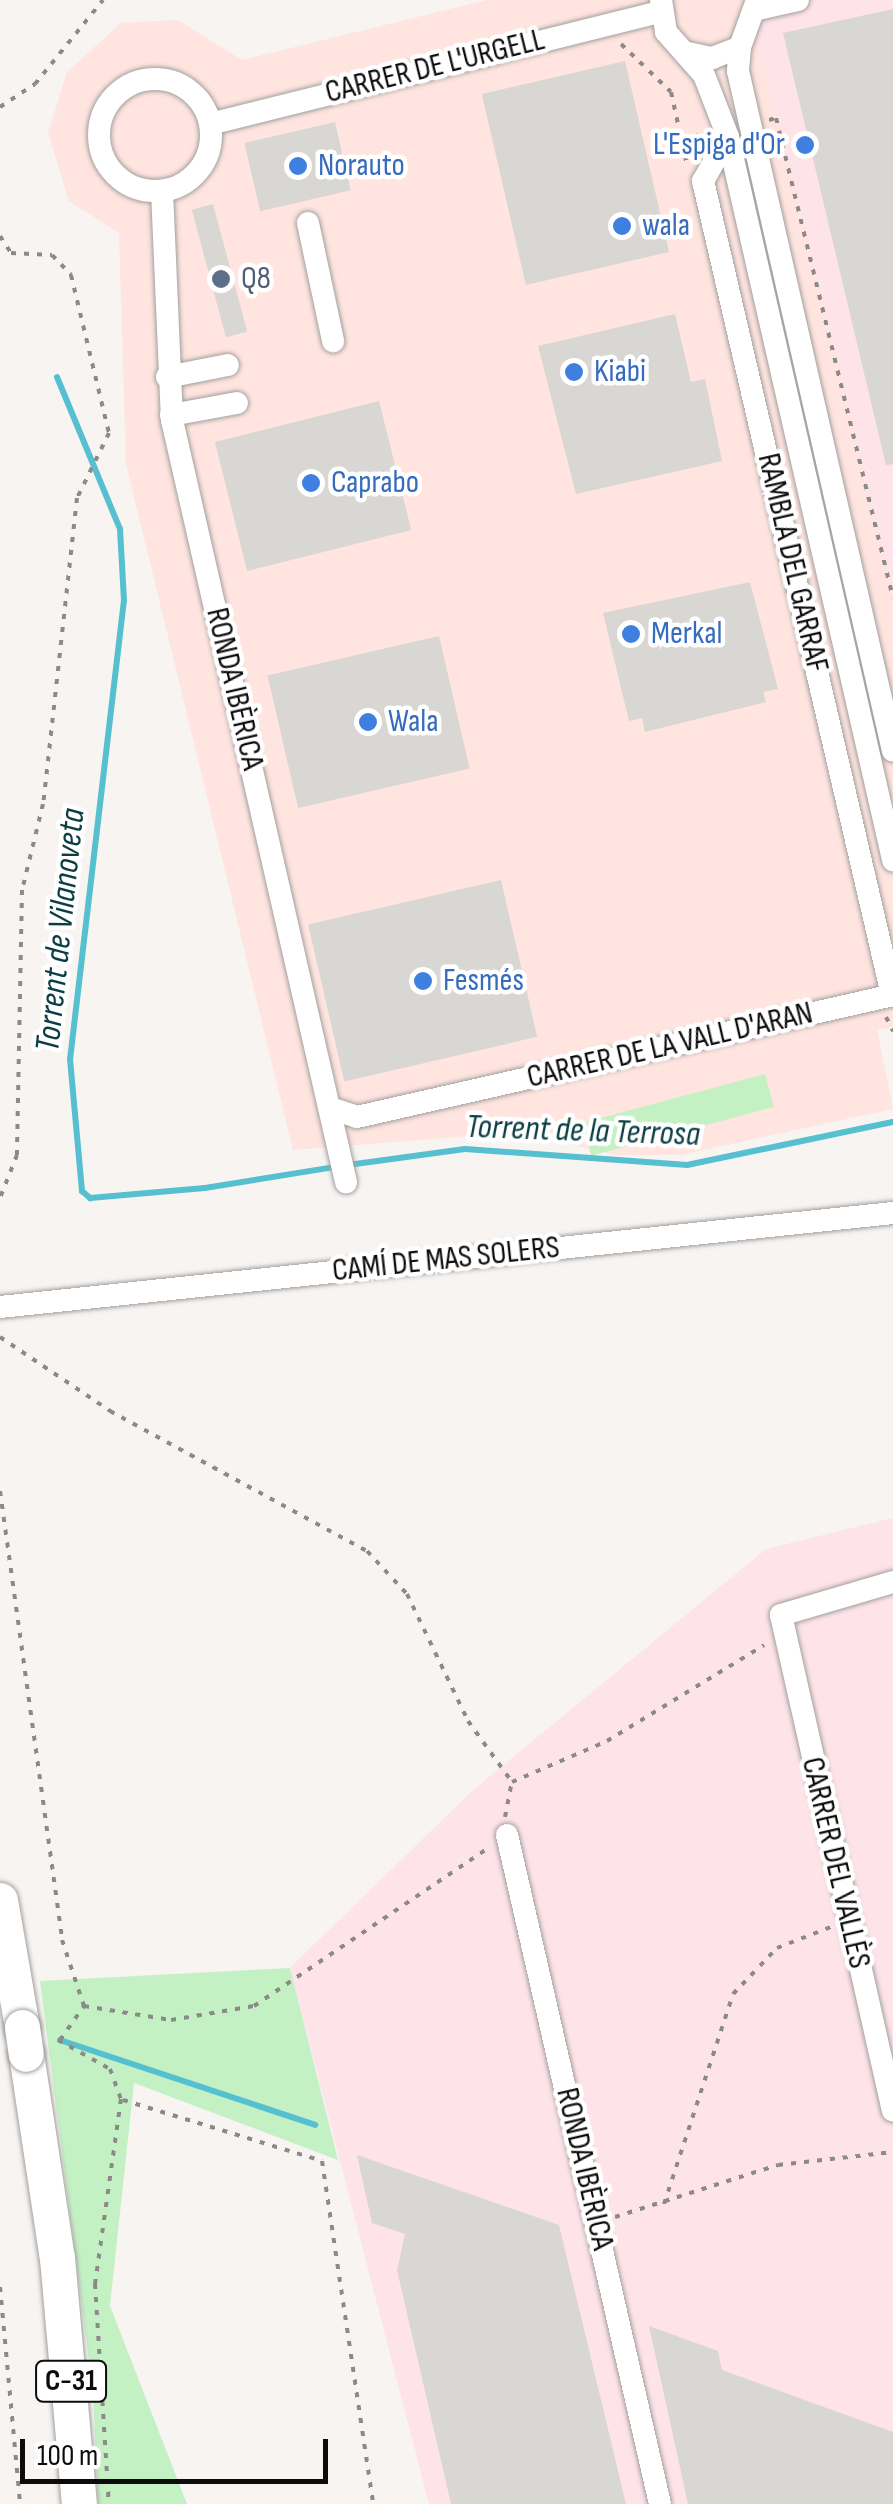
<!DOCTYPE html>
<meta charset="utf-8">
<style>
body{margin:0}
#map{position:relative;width:893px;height:2504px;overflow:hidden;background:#f7f4f2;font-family:"Sofia Sans Condensed",sans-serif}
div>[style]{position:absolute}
.commercial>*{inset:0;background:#ffe4df}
.industrial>*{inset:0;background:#fee3e8}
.green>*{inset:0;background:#c4f1c4;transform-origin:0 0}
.stream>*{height:6px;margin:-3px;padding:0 3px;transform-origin:3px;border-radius:3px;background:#56c0d0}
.building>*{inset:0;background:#d9d7d4;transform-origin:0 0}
.path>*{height:4px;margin-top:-2px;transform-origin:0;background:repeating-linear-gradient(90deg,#8c8a89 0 5px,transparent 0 13px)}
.roads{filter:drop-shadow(0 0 2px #a2a09e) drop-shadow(0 0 2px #a2a09e)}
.minor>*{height:22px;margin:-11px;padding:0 11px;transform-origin:11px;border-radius:11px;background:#fff}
.minor>.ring{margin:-11px;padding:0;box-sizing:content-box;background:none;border:22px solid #fff;border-radius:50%}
.highway>*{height:35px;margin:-17.5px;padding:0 17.5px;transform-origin:17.5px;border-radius:17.5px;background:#fff}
.bridges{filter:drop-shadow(0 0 2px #a2a09e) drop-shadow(0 0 2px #a2a09e)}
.highway-bridge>*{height:35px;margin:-17.5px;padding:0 17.5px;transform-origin:17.5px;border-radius:17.5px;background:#fff}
.dots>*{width:28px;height:28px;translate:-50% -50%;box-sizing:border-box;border:5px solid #fff;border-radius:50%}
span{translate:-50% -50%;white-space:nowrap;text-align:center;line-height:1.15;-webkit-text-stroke:9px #fff;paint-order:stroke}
.shield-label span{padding:2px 8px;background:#fff;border:2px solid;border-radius:8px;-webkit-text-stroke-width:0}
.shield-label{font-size:30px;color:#0d0c0c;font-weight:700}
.street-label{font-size:32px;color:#0d0c0c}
.shop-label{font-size:32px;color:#366cbe}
.right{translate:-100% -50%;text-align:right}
.left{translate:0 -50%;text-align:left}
.service-label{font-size:32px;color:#4e5e75}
.water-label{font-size:35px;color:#0b3e44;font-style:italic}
.scale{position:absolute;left:20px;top:2439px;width:308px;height:45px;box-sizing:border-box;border:5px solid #0d0c0c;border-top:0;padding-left:12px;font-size:30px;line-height:35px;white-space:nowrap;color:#0d0c0c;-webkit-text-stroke:8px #fff;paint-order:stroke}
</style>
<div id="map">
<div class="commercial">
<i style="clip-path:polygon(487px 0,748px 0,893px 578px,893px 1027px,877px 1030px,893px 1109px,680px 1155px,615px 1155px,518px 1132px,293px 1150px,126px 464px,119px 233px,69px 201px,48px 133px,67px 72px,121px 23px,178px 20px,242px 60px)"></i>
</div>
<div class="industrial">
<i style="clip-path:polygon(748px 0,893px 0,893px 578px,889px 579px)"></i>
<i style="clip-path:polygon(893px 1518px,893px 2504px,429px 2504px,290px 1968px,472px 1791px,766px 1549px)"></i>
</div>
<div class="green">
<i style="left:765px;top:1074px;width:34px;height:189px;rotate:75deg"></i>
<i style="clip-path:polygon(290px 1968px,338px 2160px,134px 2083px,110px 2306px,187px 2504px,98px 2504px,93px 2392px,40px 1981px)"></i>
</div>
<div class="stream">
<i style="left:57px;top:377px;width:165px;rotate:67.5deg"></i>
<i style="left:120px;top:529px;width:71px;rotate:86.8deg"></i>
<i style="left:124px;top:600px;width:462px;rotate:96.7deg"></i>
<i style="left:70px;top:1059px;width:133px;rotate:84.8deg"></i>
<i style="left:82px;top:1191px;width:11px;rotate:41deg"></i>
<i style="left:90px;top:1198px;width:115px;rotate:-5deg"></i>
<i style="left:205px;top:1188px;width:132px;rotate:-9.2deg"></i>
<i style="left:348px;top:1165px;width:118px;rotate:-7.8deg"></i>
<i style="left:465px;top:1149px;width:223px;rotate:4.1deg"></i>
<i style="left:687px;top:1165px;width:210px;rotate:-11.8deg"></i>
<i style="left:60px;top:2040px;width:269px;rotate:18.4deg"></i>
</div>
<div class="building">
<i style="clip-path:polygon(893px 9px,893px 464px,886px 465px,783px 33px)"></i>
<i style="left:625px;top:61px;width:196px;height:147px;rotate:77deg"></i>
<i style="left:335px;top:122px;width:70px;height:93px;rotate:77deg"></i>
<i style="left:213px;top:204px;width:132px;height:22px;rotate:75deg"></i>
<i style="clip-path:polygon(675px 314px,691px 382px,705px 379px,722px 461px,576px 494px,538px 346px)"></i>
<i style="left:379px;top:401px;width:133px;height:169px;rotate:76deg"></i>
<i style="clip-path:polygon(750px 582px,778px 689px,763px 692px,766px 702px,645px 732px,642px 718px,629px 721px,603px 613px)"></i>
<i style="left:439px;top:636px;width:136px;height:176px;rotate:77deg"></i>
<i style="left:501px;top:880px;width:161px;height:198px;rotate:77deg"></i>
<i style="clip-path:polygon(357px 2155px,559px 2225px,626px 2504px,451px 2504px,397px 2270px,405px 2234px,372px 2223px)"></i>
<i style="clip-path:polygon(649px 2326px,718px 2351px,722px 2370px,893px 2432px,893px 2504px,688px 2504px)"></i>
</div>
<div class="path">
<i style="left:621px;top:44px;width:69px;rotate:43.8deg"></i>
<i style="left:671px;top:92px;width:75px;rotate:77.6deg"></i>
<i style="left:0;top:107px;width:42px;rotate:-33.3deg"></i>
<i style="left:35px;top:84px;width:108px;rotate:-51deg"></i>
<i style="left:769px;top:120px;width:7px;rotate:-16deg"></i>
<i style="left:776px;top:118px;width:494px;rotate:76.3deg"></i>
<i style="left:681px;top:139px;width:26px;rotate:-13deg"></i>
<i style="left:0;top:236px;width:20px;rotate:57deg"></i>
<i style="left:11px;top:253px;width:41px;rotate:2.8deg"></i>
<i style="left:52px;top:255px;width:28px;rotate:46deg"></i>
<i style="left:71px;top:275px;width:163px;rotate:76.5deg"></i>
<i style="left:109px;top:433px;width:72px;rotate:116.2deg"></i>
<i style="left:77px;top:498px;width:308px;rotate:96.3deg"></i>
<i style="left:43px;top:804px;width:89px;rotate:103.7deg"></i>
<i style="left:22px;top:890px;width:265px;rotate:91.1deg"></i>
<i style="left:17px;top:1155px;width:46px;rotate:111.6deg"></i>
<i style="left:886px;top:1017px;width:16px;rotate:63deg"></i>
<i style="left:0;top:1337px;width:133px;rotate:33.9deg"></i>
<i style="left:110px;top:1411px;width:293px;rotate:28.6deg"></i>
<i style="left:367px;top:1551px;width:59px;rotate:47.1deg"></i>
<i style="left:407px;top:1594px;width:141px;rotate:64.3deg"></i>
<i style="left:468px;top:1721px;width:75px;rotate:54.2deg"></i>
<i style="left:0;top:1491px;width:453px;rotate:82.1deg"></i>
<i style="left:62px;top:1940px;width:70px;rotate:71.6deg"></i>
<i style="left:505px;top:1817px;width:36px;rotate:-79deg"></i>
<i style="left:512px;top:1782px;width:103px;rotate:-23.3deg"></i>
<i style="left:607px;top:1741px;width:184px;rotate:-31.4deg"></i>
<i style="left:58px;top:2040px;width:60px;rotate:29.1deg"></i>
<i style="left:110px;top:2069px;width:32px;rotate:70deg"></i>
<i style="left:121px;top:2099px;width:187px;rotate:98deg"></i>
<i style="left:95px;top:2284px;width:220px;rotate:86.4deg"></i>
<i style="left:60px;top:2040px;width:42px;rotate:-54.8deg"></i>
<i style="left:84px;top:2006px;width:88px;rotate:9.1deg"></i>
<i style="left:171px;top:2020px;width:84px;rotate:-9.6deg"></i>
<i style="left:254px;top:2006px;width:285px;rotate:-34deg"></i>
<i style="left:123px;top:2100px;width:208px;rotate:17deg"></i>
<i style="left:322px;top:2161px;width:347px;rotate:81.5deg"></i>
<i style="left:664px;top:2204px;width:221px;rotate:-71.8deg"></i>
<i style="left:733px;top:1994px;width:64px;rotate:-46.3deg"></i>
<i style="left:777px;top:1948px;width:58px;rotate:-21.3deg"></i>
<i style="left:615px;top:2217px;width:171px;rotate:-17.7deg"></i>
<i style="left:778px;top:2165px;width:116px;rotate:-6.4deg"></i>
<i style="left:0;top:2287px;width:218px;rotate:84.7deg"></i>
</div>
<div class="roads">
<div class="minor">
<i style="left:661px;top:0;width:32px;rotate:81deg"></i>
<i style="left:666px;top:32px;width:57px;rotate:48.5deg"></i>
<i style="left:704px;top:75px;width:66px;rotate:68.8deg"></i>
<i style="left:728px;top:137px;width:742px;rotate:77.14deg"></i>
<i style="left:758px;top:9px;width:41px;rotate:-12.7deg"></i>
<i style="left:740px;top:47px;width:24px;rotate:95deg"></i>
<i style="left:738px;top:71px;width:697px;rotate:77.16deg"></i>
<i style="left:688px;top:53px;width:25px;rotate:12deg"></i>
<i style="left:712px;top:58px;width:30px;rotate:-21deg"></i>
<i style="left:740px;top:47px;width:50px;rotate:-70.1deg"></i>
<i class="ring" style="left:99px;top:79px;width:90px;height:90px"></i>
<i style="left:210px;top:124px;width:464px;rotate:-14deg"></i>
<i style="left:728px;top:137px;width:51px;rotate:119.6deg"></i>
<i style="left:703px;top:181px;width:836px;rotate:76.93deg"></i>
<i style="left:162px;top:191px;width:229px;rotate:87.5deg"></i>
<i style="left:172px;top:420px;width:782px;rotate:77.14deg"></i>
<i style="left:308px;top:223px;width:121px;rotate:78deg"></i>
<i style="left:167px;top:377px;width:62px;rotate:-11.1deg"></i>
<i style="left:171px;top:415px;width:67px;rotate:-10.3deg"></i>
<i style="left:333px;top:1109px;width:25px;rotate:18deg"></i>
<i style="left:357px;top:1117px;width:550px;rotate:-12.82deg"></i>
<i style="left:0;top:1307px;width:898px;rotate:-6.01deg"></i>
<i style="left:893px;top:1582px;width:117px;rotate:163.6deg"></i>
<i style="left:781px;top:1615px;width:508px;rotate:77.28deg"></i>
<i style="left:507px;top:1835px;width:686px;rotate:77.12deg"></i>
</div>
<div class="highway">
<i style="left:0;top:1900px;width:129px;rotate:80.2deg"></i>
<i style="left:26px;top:2054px;width:206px;rotate:81.4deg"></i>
<i style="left:57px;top:2258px;width:247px;rotate:84.9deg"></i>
</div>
</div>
<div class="bridges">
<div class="highway-bridge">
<i style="left:22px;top:2027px;width:27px;rotate:82deg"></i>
</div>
</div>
<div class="dots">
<i style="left:805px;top:145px;background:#3f7fe0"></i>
<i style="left:298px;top:166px;background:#3f7fe0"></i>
<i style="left:622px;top:226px;background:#3f7fe0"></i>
<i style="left:221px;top:279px;background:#5c6f8a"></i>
<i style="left:574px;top:372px;background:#3f7fe0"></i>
<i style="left:311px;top:483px;background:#3f7fe0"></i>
<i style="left:631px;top:634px;background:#3f7fe0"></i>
<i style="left:368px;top:722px;background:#3f7fe0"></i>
<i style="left:423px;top:981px;background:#3f7fe0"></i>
</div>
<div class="shield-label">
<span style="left:71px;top:2381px">C-31</span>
</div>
<div class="street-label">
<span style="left:435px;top:67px;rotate:-14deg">CARRER DE L'URGELL</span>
<span style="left:792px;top:563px;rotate:77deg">RAMBLA DEL GARRAF</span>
<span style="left:234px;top:689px;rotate:77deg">RONDA IBÈRICA</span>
<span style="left:670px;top:1046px;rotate:-13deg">CARRER DE LA VALL D'ARAN</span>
<span style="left:446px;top:1260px;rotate:-6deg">CAMÍ DE MAS SOLERS</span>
<span style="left:835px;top:1863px;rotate:77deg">CARRER DEL VALLÈS</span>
<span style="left:584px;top:2169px;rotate:77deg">RONDA IBÈRICA</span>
</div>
<div class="shop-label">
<span class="right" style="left:785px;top:145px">L'Espiga d'Or</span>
<span class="left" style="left:318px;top:166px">Norauto</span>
<span class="left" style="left:642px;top:226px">wala</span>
<span class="left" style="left:594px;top:372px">Kiabi</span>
<span class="left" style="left:331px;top:483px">Caprabo</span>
<span class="left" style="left:651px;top:634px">Merkal</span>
<span class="left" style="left:388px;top:722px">Wala</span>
<span class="left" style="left:443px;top:981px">Fesmés</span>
</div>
<div class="service-label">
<span class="left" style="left:241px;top:279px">Q8</span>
</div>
<div class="water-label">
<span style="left:61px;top:930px;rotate:-84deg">Torrent de Vilanoveta</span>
<span style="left:583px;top:1131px;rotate:2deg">Torrent de la Terrosa</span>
</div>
<div class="scale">100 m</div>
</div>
